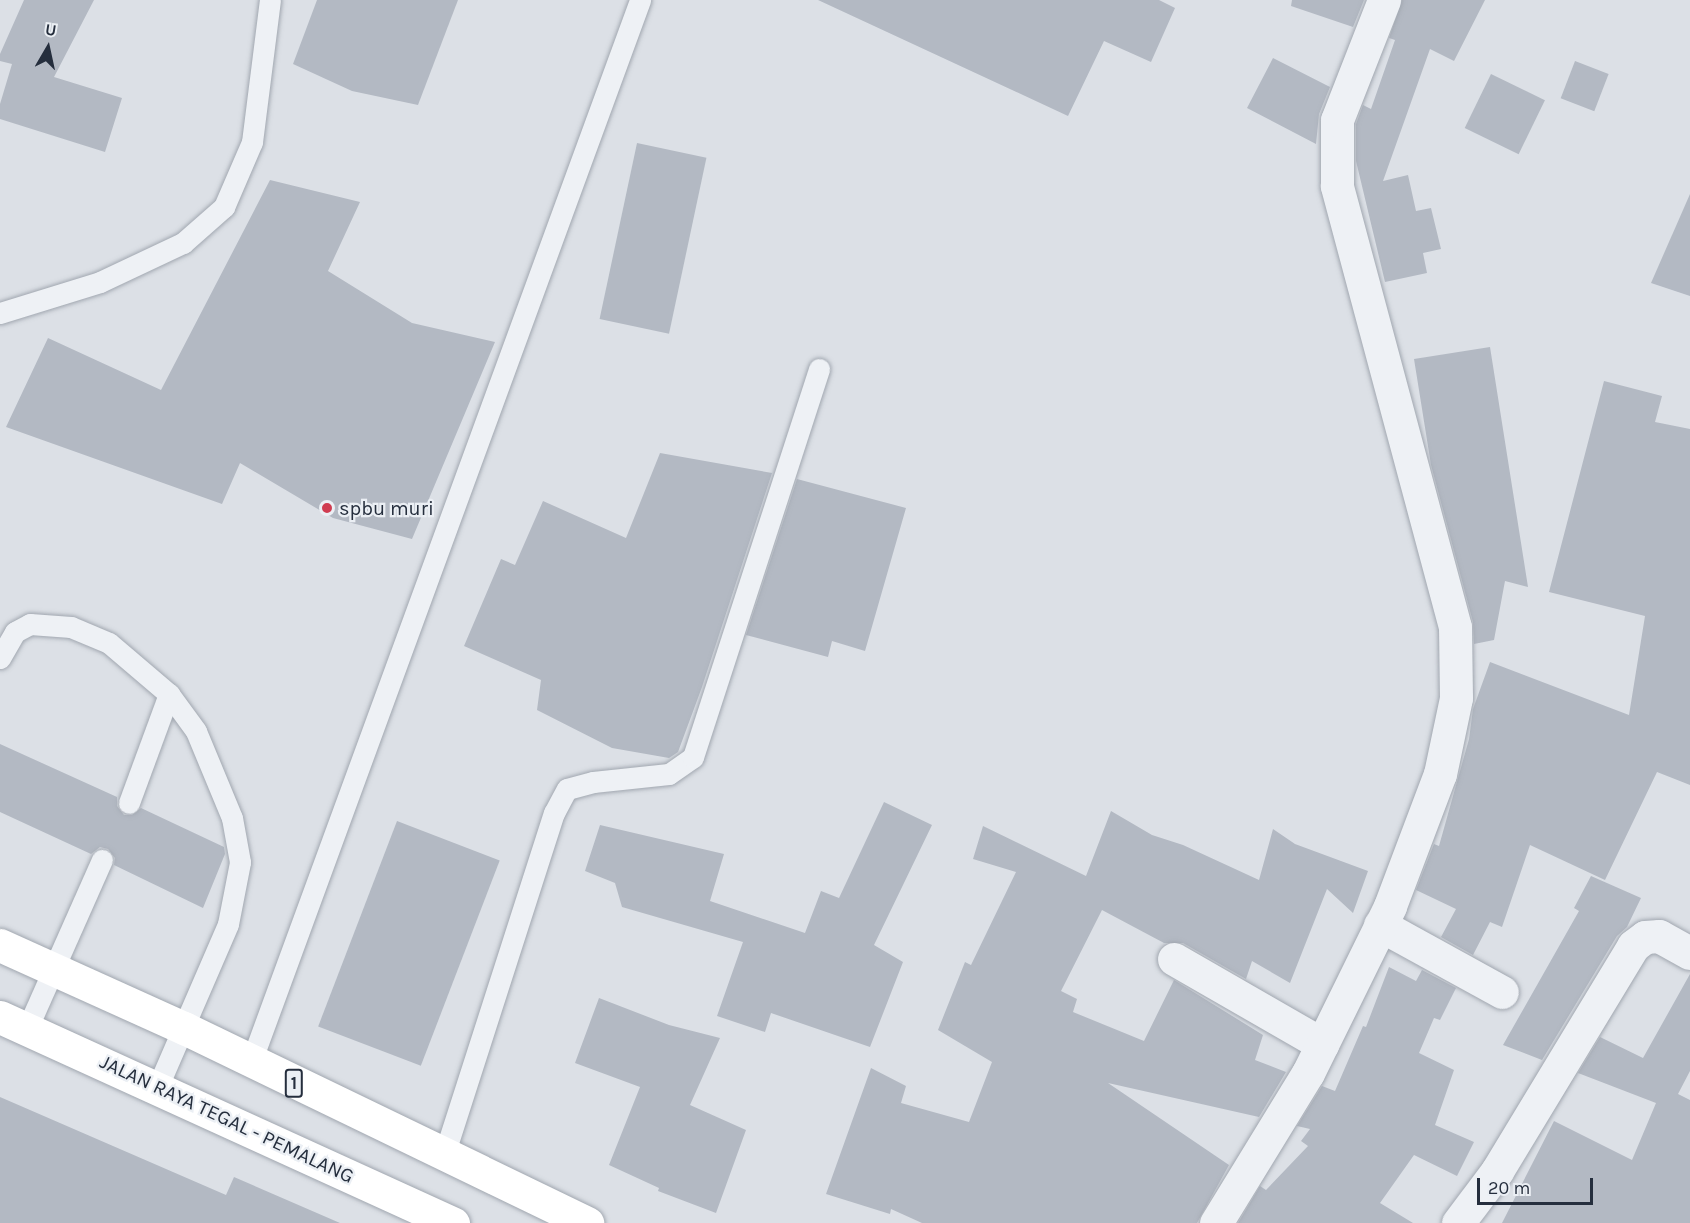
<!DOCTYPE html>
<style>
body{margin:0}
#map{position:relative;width:1690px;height:1223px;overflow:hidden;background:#dce0e6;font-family:Karla,sans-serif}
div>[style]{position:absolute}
.building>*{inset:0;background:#b3b9c3;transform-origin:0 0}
.roads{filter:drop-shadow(0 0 2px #a1a7b0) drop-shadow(0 0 2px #a1a7b0)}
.lane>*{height:21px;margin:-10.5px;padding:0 10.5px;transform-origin:10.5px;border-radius:10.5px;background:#eef1f5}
.street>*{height:33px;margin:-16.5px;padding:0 16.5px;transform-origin:16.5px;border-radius:16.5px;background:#eef1f5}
.highway>*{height:33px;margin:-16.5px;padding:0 16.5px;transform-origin:16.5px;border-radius:16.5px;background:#fff}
.dots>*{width:16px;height:16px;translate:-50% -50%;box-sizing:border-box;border:3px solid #ebeff4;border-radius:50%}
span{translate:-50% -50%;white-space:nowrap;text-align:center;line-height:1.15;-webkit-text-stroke:4.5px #ebeff4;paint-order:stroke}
.shield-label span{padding:2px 4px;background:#ebeff4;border:2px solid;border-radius:4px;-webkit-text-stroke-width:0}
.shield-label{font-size:18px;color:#252e3d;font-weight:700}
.poi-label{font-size:20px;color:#252e3d}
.left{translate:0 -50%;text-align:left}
.street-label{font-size:20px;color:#252e3d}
.north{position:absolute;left:18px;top:18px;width:60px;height:60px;-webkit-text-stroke:4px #ebeff4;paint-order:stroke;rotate:9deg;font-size:16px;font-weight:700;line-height:24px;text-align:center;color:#252e3d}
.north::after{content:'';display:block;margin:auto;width:21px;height:27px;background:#252e3d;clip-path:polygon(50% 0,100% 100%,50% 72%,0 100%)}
.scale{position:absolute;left:1477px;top:1178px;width:116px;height:27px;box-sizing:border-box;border:3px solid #252e3d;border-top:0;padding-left:8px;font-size:18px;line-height:21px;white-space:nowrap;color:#252e3d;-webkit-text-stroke:4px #ebeff4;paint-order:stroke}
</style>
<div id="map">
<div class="building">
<i style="clip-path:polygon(24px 0,94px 0,54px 77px,122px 98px,105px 152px,0 119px,0 104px,12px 64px,0 61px,0 54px)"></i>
<i style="clip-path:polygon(317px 0,458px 0,418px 105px,352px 91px,293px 64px)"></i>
<i style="clip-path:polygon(818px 0,1159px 0,1175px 8px,1151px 62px,1104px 41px,1068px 116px)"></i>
<i style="clip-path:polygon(1292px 0,1364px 0,1353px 27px,1291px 6px)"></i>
<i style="clip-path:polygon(1402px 0,1485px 0,1454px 61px,1430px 49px,1383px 181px,1408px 175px,1416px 211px,1431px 208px,1441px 249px,1423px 253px,1427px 273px,1385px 282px,1356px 161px,1356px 124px,1363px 105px,1371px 109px,1395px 40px,1389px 38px)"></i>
<i style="clip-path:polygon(1273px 58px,1330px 87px,1319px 114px,1316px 144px,1247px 108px)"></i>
<i style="left:1575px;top:61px;width:36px;height:40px;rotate:21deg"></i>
<i style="left:1491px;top:74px;width:60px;height:60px;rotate:26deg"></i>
<i style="left:637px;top:143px;width:71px;height:180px;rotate:12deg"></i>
<i style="clip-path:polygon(270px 180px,360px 202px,328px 271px,412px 323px,495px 342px,412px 539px,333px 518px,240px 463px,222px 504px,6px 427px,48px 338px,161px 390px)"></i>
<i style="clip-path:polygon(1690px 194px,1690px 296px,1651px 283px)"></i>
<i style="clip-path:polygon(1490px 347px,1528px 587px,1505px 581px,1494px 640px,1474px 644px,1473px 622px,1431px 465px,1414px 359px)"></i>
<i style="clip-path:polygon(1604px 381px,1662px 396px,1655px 422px,1690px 429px,1690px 785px,1657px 772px,1605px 880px,1530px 845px,1502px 927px,1490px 922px,1473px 955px,1441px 937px,1456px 909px,1416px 890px,1434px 844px,1439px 846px,1469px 739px,1473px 709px,1490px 662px,1629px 715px,1645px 616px,1549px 592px)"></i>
<i style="clip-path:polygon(660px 453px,772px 473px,702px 687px,678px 752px,669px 758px,612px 748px,537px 710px,541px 680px,464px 646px,501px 559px,515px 565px,543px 501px,626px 538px)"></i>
<i style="clip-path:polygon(797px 479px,906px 508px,865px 651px,832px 641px,828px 657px,746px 635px)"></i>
<i style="clip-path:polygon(0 744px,117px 797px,117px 806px,124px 815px,132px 815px,141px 808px,224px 847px,225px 854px,203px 908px,114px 865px,115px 858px,108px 849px,100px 847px,91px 854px,0 812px)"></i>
<i style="clip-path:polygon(884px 802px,932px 825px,874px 945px,903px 962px,870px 1047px,771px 1013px,765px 1032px,717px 1016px,743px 942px,622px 907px,615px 883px,585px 871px,600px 825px,724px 854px,710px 901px,805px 933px,821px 891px,839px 898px)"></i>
<i style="clip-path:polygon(1111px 811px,1152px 835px,1183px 845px,1259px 880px,1273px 829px,1295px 844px,1368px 871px,1353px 913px,1327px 889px,1290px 983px,1252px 961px,1246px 979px,1183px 943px,1164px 943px,1102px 910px,1061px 991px,1077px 999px,1073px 1012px,1144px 1041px,1174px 980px,1263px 1035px,1255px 1060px,1286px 1072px,1259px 1117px,1108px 1083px,1229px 1165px,1197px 1223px,922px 1223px,891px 1209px,890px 1214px,826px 1194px,871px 1068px,906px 1086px,901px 1103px,969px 1122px,992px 1062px,938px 1030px,965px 962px,971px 965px,1016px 872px,973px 859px,983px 826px,1086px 876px)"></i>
<i style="left:397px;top:821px;width:110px;height:220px;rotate:21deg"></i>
<i style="clip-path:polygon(1591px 876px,1641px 898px,1627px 927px,1617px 936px,1542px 1060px,1503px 1045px,1579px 911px,1574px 908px)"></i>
<i style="clip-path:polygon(1389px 967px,1416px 981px,1422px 970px,1456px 988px,1440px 1020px,1434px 1018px,1419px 1053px,1454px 1070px,1435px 1125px,1474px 1142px,1457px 1176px,1414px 1155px,1380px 1203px,1413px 1223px,1238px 1223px,1260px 1186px,1266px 1190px,1308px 1146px,1301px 1141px,1310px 1129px,1297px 1126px,1322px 1086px,1335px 1091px,1363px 1026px,1366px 1027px)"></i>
<i style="clip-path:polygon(1690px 974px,1690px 1071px,1678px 1094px,1690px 1100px,1690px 1223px,1502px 1223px,1554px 1121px,1632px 1160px,1656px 1103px,1578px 1073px,1600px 1037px,1643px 1058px)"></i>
<i style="clip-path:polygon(599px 998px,669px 1025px,720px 1038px,690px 1105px,746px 1130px,716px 1213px,658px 1191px,659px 1188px,609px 1165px,640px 1087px,575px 1063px)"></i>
<i style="clip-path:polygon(0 1097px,226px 1195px,234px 1177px,340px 1223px,0 1223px)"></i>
</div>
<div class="roads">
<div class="lane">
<i style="left:0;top:313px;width:105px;rotate:-17.2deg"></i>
<i style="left:100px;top:282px;width:92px;rotate:-25.2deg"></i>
<i style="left:183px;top:243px;width:55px;rotate:-41.3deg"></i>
<i style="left:224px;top:207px;width:71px;rotate:-66.7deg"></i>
<i style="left:252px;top:142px;width:143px;rotate:-82.8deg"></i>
<i style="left:0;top:658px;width:30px;rotate:-60deg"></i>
<i style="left:15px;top:632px;width:17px;rotate:-28deg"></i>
<i style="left:30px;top:624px;width:41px;rotate:4.2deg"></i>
<i style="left:71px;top:627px;width:41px;rotate:22.8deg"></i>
<i style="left:109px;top:643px;width:79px;rotate:40.4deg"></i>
<i style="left:169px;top:694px;width:116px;rotate:110.2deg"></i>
<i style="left:27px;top:1029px;width:185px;rotate:-66.1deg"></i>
<i style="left:251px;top:1062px;width:1131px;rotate:-69.88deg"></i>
<i style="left:158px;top:1086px;width:176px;rotate:-66.6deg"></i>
<i style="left:228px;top:924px;width:63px;rotate:-79deg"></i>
<i style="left:240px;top:862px;width:45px;rotate:-100.3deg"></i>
<i style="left:232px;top:818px;width:94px;rotate:-112.5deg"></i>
<i style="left:196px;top:731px;width:46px;rotate:-126.1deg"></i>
<i style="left:444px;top:1155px;width:359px;rotate:-72.2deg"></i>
<i style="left:554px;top:813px;width:27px;rotate:-62deg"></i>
<i style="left:567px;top:789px;width:27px;rotate:-15deg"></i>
<i style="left:593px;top:782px;width:76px;rotate:-6deg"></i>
<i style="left:669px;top:774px;width:29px;rotate:-35deg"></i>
<i style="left:693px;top:757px;width:408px;rotate:-72deg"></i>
</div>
<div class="street">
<i style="left:1380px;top:925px;width:139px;rotate:28.8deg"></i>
<i style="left:1174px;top:959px;width:171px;rotate:29.9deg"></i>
<i style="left:1216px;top:1223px;width:176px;rotate:-58.5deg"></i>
<i style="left:1308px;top:1073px;width:186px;rotate:-63.8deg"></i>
<i style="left:1390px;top:906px;width:141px;rotate:-69.3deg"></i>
<i style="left:1440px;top:774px;width:78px;rotate:-78.1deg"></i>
<i style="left:1456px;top:698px;width:71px;rotate:-90.8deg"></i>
<i style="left:1455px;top:627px;width:457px;rotate:-105deg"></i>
<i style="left:1337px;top:186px;width:66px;rotate:-90deg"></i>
<i style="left:1337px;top:120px;width:129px;rotate:-68.6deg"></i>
<i style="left:1458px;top:1223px;width:65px;rotate:-53.1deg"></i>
<i style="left:1497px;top:1171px;width:263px;rotate:-58.8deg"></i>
<i style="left:1633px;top:946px;width:15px;rotate:-37deg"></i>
<i style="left:1645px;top:937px;width:14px;rotate:-4deg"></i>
<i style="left:1659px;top:936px;width:35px;rotate:29deg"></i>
</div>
<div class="highway">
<i style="left:0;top:945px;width:202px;rotate:24.3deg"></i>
<i style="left:184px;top:1028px;width:448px;rotate:25.8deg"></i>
<i style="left:0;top:1017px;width:498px;rotate:24.5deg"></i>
</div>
</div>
<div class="dots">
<i style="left:327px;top:508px;background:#d03c51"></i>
</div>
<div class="shield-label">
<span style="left:294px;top:1083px">1</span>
</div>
<div class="poi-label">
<span class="left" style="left:339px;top:508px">spbu muri</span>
</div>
<div class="street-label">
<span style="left:227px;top:1119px;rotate:25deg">JALAN RAYA TEGAL - PEMALANG</span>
</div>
<div class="north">U</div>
<div class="scale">20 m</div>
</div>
